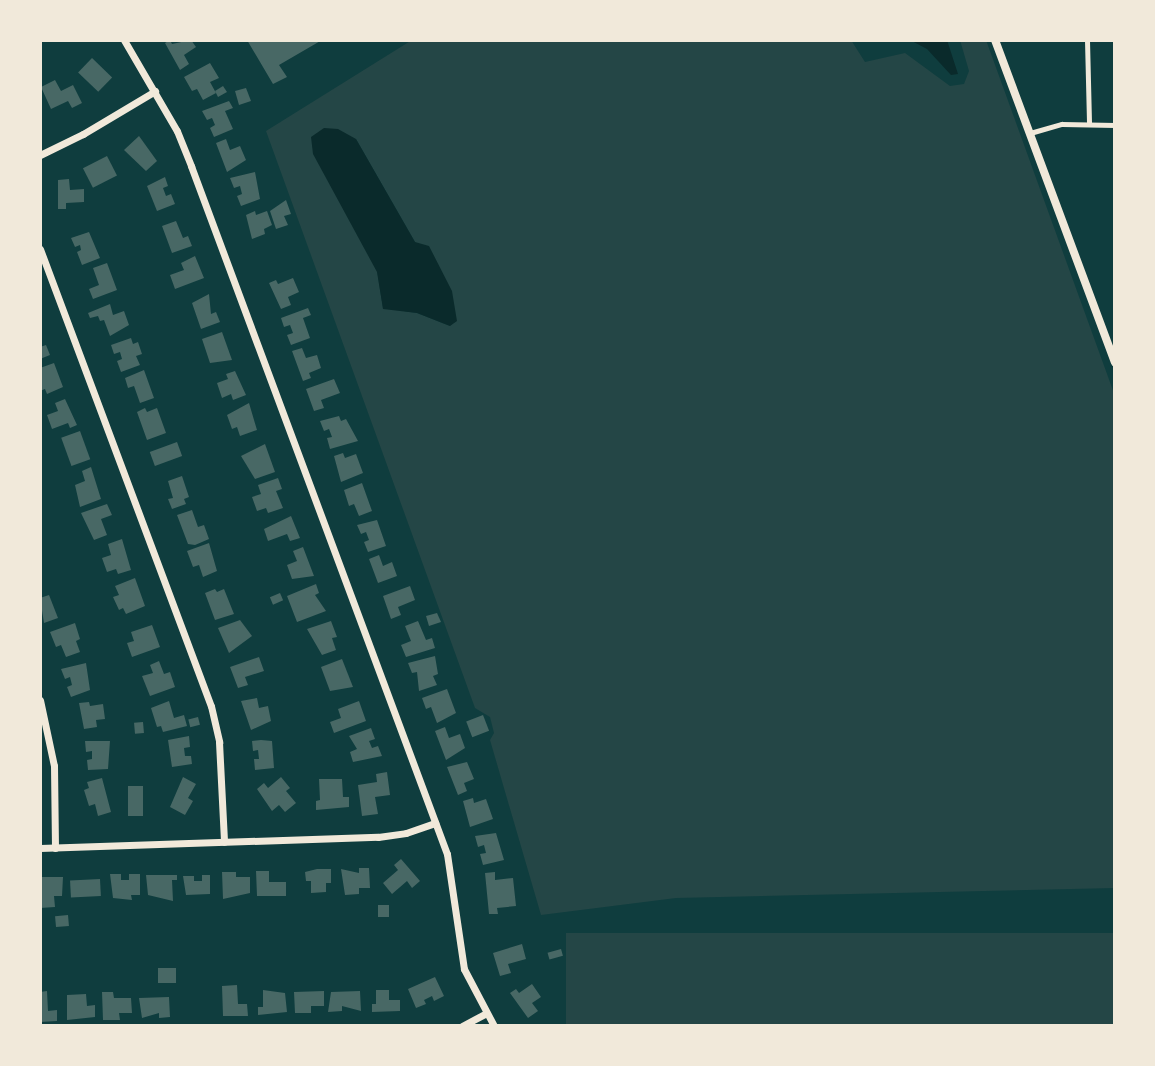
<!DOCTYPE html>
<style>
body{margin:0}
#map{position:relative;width:1155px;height:1066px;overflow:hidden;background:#0f3d3e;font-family:Quicksand,sans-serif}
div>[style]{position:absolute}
.green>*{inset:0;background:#244646;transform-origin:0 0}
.water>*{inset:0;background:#0a2a2b}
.building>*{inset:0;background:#486865;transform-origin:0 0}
.pedestrian>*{height:5px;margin:-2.5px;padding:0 2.5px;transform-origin:2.5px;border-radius:2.5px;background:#f1e9da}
.minor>*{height:7px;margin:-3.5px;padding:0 3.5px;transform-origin:3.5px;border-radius:3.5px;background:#f1e9da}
.tertiary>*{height:8px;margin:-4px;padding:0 4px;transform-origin:4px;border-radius:4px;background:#f1e9da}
span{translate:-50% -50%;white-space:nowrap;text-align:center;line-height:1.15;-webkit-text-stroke:7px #f1e9da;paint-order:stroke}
.frame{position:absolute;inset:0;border:42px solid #f1e9da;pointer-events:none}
</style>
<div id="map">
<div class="green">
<i style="clip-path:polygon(evenodd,412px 40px,851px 40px,865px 62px,905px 53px,950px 86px,964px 84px,969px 71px,960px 40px,986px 40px,1115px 396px,1115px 888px,676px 898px,541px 915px,490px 740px,494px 733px,490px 717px,475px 708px,266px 131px,412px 40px,356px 139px,415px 242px,450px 326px,417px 313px,383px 308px,356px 139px)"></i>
<i style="left:1115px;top:933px;width:93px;height:549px;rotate:90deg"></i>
</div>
<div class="water">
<i style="clip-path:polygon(910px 40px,947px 40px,958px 74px,951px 75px,927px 49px)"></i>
<i style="clip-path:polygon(324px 128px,338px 129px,356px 139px,415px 242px,429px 246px,452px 291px,457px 321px,450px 326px,417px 313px,383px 309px,377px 272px,313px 154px,311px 137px)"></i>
</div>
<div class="building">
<i style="clip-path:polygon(170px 40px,172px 44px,191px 40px,196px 47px,184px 55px,189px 64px,180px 70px,165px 43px)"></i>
<i style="clip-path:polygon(247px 40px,322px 40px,279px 65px,287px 77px,273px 84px)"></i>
<i style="left:92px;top:58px;width:28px;height:20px;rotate:44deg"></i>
<i style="clip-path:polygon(210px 63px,219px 78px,210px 82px,216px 93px,203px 100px,197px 89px,192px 91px,184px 77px)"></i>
<i style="clip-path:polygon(55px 80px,61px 91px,73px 85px,82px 103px,72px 108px,68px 101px,51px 109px,41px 87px)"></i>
<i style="clip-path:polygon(223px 86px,227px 92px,218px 97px,215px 91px)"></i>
<i style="clip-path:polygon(246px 88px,251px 101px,239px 105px,235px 91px)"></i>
<i style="clip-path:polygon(229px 101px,233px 108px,225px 111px,233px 129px,214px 137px,210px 128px,215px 125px,212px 118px,207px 120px,202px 111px)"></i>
<i style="clip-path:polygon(139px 136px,157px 161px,146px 171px,124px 150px)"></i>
<i style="clip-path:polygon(226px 139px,230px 150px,240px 146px,246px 160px,227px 172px,216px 143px)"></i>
<i style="left:107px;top:156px;width:22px;height:27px;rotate:63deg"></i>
<i style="clip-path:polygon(255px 172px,260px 199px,241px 206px,237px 196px,242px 194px,240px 186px,234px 188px,230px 178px)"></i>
<i style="clip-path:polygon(165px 177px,168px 186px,163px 188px,166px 196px,171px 194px,175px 204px,157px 211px,147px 186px)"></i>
<i style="clip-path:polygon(69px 179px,70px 190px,84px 189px,84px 202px,66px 203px,66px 209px,58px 209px,58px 180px)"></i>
<i style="clip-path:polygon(286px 200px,291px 214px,284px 216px,288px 225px,276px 229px,270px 211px)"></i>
<i style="clip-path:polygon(255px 211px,256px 215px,267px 211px,272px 225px,264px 229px,265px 234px,252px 239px,246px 215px)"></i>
<i style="clip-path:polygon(176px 221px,183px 238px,188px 236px,192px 246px,172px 253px,162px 226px)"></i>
<i style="clip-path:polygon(89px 232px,100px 258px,82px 265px,77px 252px,81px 250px,80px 245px,75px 247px,71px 238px)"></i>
<i style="clip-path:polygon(195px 256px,204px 278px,175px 289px,170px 275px,184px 270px,181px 263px)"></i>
<i style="clip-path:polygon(107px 263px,117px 290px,93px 299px,89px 289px,99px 285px,93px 268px)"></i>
<i style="clip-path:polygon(293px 278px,299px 292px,288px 297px,291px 305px,281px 309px,269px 283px,276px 280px,278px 284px)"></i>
<i style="clip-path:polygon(209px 294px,211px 314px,216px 312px,220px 322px,201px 329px,192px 303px)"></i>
<i style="clip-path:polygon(110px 304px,113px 315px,124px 311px,129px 325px,110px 336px,104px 320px,100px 321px,98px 316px,90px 318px,88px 313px)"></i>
<i style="clip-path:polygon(308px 308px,311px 315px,303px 318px,310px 338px,291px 345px,287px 335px,293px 333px,290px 325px,284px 327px,281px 318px)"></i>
<i style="clip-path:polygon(222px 332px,232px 360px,210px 363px,202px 339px)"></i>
<i style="clip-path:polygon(131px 338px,133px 344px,138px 342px,142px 354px,136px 356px,140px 365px,121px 372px,117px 361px,122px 359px,120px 352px,114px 354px,111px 345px)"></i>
<i style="clip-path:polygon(46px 345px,50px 355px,40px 359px,40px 347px)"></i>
<i style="clip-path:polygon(302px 348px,306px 358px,317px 355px,321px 368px,309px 373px,311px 378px,303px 381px,292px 351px)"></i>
<i style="clip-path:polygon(54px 363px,63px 387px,47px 394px,45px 389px,40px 391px,40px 368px)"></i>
<i style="clip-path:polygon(144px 370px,154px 398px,140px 403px,134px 386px,128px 388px,125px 378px)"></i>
<i style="clip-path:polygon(235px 371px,246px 395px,233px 400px,231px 394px,222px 398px,217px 383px,228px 379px,226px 374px)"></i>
<i style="clip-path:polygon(334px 379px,340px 393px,321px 400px,324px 408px,314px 411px,306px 389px)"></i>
<i style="clip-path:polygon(65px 399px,77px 425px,70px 428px,68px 423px,52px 429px,47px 415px,58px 411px,55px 403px)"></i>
<i style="clip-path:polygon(249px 403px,257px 430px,240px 436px,237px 427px,232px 429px,227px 415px)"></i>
<i style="clip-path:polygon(145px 408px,147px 412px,157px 408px,166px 433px,147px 440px,137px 412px)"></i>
<i style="clip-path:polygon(339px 416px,341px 421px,346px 419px,358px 441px,330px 449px,327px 438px,332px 437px,329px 429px,324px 431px,320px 421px)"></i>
<i style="left:80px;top:431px;width:30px;height:20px;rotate:70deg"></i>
<i style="left:177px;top:442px;width:15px;height:29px;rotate:70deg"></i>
<i style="clip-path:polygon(265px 444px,275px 472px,255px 479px,241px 456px)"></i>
<i style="clip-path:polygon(343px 453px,345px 458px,356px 454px,363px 473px,341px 482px,334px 456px)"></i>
<i style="clip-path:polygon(91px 467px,101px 499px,80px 507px,75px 485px,85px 481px,82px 471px)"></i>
<i style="clip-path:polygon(182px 476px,189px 497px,184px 499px,186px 504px,172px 509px,168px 499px,173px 498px,168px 481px)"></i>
<i style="clip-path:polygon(278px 478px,282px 489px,276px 491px,283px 508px,268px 513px,266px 508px,257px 511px,252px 497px,261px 494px,258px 485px)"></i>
<i style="clip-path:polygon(362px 483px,372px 511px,359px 516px,354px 504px,349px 506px,344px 490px)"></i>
<i style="clip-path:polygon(107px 504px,112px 515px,101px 519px,107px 535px,94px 540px,81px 513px)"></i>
<i style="clip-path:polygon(192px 510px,198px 527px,204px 525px,209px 539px,195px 545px,188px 544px,177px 515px)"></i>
<i style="clip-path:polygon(291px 516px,300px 538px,290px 541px,287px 534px,268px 541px,264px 529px)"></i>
<i style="clip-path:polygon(377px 520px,386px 546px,368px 552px,364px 542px,369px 540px,366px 532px,361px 534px,357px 525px)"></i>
<i style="clip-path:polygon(122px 539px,131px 570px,118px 574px,116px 569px,107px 572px,102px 558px,111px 555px,108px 544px)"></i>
<i style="clip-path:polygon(209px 543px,217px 571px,203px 577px,199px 565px,193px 567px,187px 551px)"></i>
<i style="clip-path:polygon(303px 547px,314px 576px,292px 579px,287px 565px,297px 561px,293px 551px)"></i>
<i style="clip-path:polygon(379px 555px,383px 566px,392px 562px,397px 576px,378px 583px,369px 559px)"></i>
<i style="clip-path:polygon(135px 578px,145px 606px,126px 614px,123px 608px,119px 610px,113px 597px,119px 595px,115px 586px)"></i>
<i style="clip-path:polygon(316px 584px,319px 593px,315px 595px,326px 611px,297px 622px,287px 596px)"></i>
<i style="clip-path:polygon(410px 586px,415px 600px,398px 607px,401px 615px,391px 619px,383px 596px)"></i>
<i style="clip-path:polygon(215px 589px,217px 592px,224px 589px,234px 614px,215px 620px,205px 593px)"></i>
<i style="left:280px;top:593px;width:8px;height:11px;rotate:67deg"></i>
<i style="clip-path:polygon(49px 595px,58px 618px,44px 623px,40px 598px)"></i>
<i style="clip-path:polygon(437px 613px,441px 622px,429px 626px,426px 616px)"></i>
<i style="clip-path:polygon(240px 620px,252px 636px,229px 653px,218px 628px)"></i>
<i style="clip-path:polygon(331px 621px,337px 637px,332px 638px,336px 650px,322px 655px,307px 629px)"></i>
<i style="clip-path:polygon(418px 621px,426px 640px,432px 638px,435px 648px,406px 657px,401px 645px,411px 641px,405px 626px)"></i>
<i style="clip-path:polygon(75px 623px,80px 639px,76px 641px,80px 652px,66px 657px,61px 645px,56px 647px,50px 632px)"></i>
<i style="clip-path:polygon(152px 625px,160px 647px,132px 657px,127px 643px,134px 641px,131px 632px)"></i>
<i style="clip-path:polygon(435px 656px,438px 674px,433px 676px,437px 685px,419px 691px,417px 672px,412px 673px,408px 663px)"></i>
<i style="clip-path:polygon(259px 657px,264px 671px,245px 677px,248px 685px,238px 688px,230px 667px)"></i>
<i style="clip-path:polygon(342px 659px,353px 687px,330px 691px,321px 667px)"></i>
<i style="clip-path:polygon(159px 661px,164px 674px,170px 672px,175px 687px,150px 696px,142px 676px,153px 673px,150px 665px)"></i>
<i style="clip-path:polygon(86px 663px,90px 690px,71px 697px,67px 687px,72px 685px,70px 677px,65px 679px,61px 669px)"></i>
<i style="clip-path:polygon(447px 689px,456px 713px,437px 723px,431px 707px,426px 709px,422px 698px)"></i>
<i style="clip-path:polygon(257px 698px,259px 708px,268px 706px,271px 721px,251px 730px,241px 701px)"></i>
<i style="clip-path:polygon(169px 701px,174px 718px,184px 715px,187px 726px,163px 732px,161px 726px,157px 727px,151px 708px)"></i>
<i style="clip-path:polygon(359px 701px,366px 721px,334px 733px,330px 722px,341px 718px,338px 709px)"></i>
<i style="clip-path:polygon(89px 702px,90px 706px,103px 704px,105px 719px,96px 720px,97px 727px,84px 729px,79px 703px)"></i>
<i style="left:483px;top:715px;width:17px;height:18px;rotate:69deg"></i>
<i style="left:198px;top:717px;width:8px;height:10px;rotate:76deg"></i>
<i style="left:143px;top:722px;width:11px;height:9px;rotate:85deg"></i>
<i style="clip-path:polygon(445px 727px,449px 738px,460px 734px,465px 748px,446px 760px,435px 731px)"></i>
<i style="clip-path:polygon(371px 728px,375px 739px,369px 741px,372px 748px,378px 746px,382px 756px,353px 762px,350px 752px,357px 749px,349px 736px)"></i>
<i style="clip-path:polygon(189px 736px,190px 747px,184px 748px,185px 756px,191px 756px,192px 764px,172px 767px,168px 740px)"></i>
<i style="clip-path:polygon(261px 740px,272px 741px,274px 768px,255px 770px,254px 759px,259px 759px,258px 750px,253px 751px,252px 741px)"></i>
<i style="clip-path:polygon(85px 741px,110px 741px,108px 769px,88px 770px,87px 760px,92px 759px,92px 751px,86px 752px)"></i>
<i style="clip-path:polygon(467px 762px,474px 779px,464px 783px,467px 791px,458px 795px,447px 767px)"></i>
<i style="clip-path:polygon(387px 772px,390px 795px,375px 797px,378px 814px,362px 816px,358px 785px,377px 782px,376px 774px)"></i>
<i style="clip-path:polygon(183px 777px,196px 784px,188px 798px,193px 801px,185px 815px,170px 807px)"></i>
<i style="clip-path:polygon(281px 777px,290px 788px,286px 791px,296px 803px,285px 812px,279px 805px,272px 811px,257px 789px,264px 783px,268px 788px)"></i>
<i style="clip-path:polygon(102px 778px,111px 812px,98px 816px,95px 804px,89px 806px,84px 790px,89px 788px,87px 782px)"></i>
<i style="clip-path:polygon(319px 779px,342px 779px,343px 797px,349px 797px,349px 807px,316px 810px,316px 801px,320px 800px)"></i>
<i style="left:128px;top:786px;width:15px;height:30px"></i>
<i style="clip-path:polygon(473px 798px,474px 803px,486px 799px,493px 819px,470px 827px,463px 801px)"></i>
<i style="clip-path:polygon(496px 833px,504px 860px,483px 865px,480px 854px,486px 853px,484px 845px,478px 847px,475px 836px)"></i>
<i style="clip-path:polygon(401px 859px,420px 881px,412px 888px,407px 881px,392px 894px,383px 883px,398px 870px,394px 865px)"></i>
<i style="clip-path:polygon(359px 868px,369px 868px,370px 888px,359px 888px,359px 894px,345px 895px,341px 869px,359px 873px)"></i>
<i style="clip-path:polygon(317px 869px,331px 869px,331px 883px,326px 883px,326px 892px,311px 893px,311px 881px,306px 881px,305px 872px)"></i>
<i style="clip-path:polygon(256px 871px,269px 871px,269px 882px,286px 882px,286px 896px,257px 896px)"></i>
<i style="clip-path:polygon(222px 872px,236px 872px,236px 877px,250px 877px,250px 893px,223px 899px)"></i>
<i style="clip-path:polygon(495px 872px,495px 880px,513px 878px,516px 906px,497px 908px,498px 914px,489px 914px,485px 873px)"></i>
<i style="clip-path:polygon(110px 874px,121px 874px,121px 880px,129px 880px,129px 874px,140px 874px,140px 895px,131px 895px,132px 900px,113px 898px)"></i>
<i style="clip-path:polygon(146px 875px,177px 875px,177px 880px,172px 880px,173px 901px,148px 895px)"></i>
<i style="clip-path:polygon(202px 875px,210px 875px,210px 894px,186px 895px,183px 876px,194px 876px,194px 881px,202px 881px)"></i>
<i style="clip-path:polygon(40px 877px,63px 877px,62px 896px,54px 896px,55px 907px,40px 908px)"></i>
<i style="left:100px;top:879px;width:17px;height:30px;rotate:87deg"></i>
<i style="left:378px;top:905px;width:11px;height:12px"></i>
<i style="left:68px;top:915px;width:11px;height:13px;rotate:85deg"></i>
<i style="clip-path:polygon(522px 944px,526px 959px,508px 964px,511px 973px,500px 976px,493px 953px)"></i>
<i style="left:561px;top:949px;width:7px;height:14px;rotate:74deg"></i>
<i style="left:176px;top:968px;width:15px;height:18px;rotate:90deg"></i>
<i style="clip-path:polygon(435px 977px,444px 996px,434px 1001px,432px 996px,424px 1000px,426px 1004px,416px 1008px,408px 989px)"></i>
<i style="clip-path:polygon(532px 984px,541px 997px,532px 1003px,538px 1011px,528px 1018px,510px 993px,516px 989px,519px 993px)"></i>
<i style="clip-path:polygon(237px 985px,238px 1004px,247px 1004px,248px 1016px,223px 1016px,222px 986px)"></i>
<i style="clip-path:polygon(263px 990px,285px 993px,287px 1012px,258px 1015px,258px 1007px,263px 1007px)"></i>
<i style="clip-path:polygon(376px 990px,389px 990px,389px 1000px,400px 1000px,400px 1011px,372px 1012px,372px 1004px,376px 1004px)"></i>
<i style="clip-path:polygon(47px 991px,48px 1011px,57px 1010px,57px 1021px,40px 1022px,40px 992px)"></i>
<i style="clip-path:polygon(324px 991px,324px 1006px,311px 1006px,311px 1013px,295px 1013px,294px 992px)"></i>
<i style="clip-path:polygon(360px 991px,361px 1011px,342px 1006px,342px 1011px,328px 1012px,331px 992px)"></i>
<i style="clip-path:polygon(102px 992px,113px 992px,114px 998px,131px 998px,132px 1013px,119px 1013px,120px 1020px,103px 1020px)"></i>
<i style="clip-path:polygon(86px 994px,87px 1006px,95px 1005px,95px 1017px,67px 1020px,67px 995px)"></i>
<i style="clip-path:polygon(169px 997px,170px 1017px,159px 1018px,159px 1013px,142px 1018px,139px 998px)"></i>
</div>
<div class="pedestrian">
<i style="left:1087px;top:40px;width:84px;rotate:88.6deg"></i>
<i style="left:1030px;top:133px;width:33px;rotate:-16deg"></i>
<i style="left:1062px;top:124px;width:53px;rotate:1.1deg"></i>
</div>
<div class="minor">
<i style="left:124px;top:40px;width:105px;rotate:59.8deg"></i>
<i style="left:177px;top:131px;width:38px;rotate:68deg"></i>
<i style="left:191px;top:166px;width:734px;rotate:69.59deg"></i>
<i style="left:447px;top:854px;width:116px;rotate:81.6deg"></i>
<i style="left:464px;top:969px;width:64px;rotate:62.2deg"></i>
<i style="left:40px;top:155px;width:48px;rotate:-26deg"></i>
<i style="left:83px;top:134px;width:84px;rotate:-30.8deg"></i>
<i style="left:40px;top:249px;width:488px;rotate:69.5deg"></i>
<i style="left:211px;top:706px;width:37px;rotate:77deg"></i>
<i style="left:219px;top:742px;width:100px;rotate:87.1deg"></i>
<i style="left:40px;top:700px;width:67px;rotate:78deg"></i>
<i style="left:54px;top:766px;width:82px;rotate:89.3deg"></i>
<i style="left:40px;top:848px;width:338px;rotate:-1.9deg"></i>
<i style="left:378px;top:837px;width:28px;rotate:-8deg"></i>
<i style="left:406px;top:833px;width:31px;rotate:-19deg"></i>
<i style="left:462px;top:1026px;width:26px;rotate:-28deg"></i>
</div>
<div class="tertiary">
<i style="left:995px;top:40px;width:344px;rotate:69.6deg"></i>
</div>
<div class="frame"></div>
</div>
